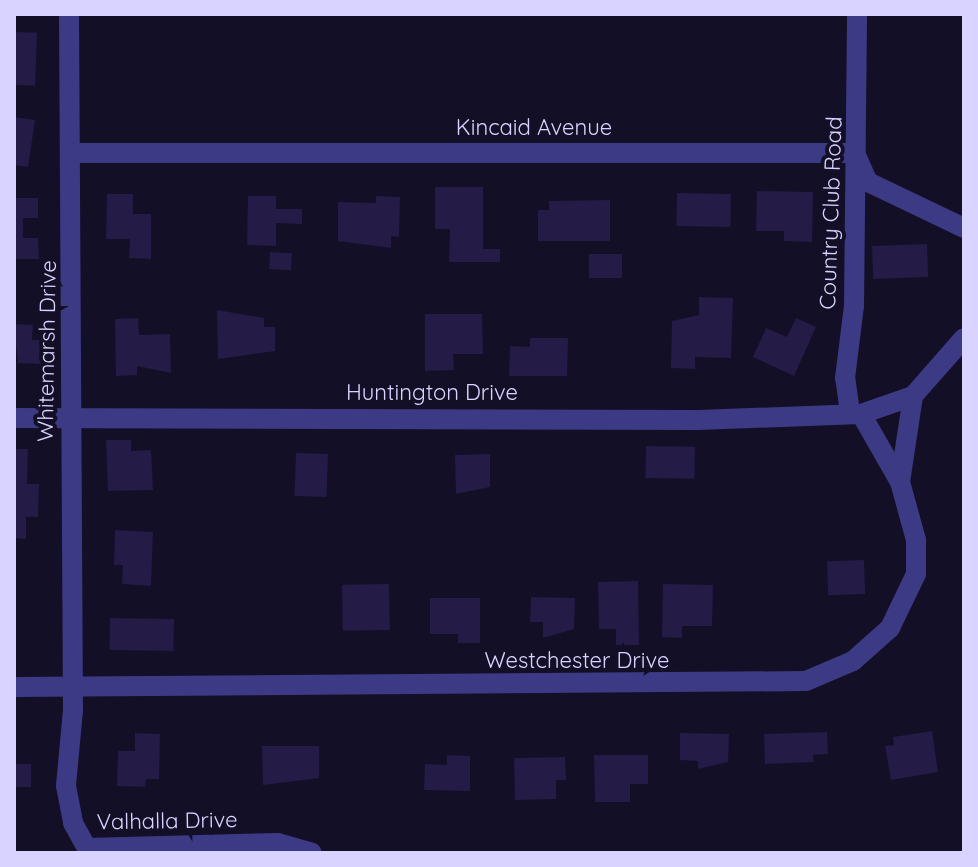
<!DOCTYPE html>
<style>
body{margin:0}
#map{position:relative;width:978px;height:867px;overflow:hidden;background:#130f26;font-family:Quicksand,sans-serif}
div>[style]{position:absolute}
.building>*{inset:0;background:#241b47;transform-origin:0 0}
.minor>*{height:20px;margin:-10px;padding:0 10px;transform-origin:10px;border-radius:10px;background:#3d3a85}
span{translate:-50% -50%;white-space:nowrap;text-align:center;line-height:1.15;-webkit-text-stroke:8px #130f26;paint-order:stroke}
.street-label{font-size:22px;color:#d9d4ff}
.frame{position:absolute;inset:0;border:16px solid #d9d4ff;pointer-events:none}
</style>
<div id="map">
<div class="building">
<i style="left:14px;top:32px;width:23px;height:53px;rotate:2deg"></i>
<i style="clip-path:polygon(14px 117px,35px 120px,28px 167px,14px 165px)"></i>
<i style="clip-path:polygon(435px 187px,483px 187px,483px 249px,500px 249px,500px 262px,449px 262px,450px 229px,435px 229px)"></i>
<i style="clip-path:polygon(757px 191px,813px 192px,812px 242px,784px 241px,784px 231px,756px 231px)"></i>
<i style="left:677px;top:193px;width:54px;height:33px;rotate:1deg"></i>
<i style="clip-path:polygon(107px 194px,133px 194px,133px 214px,151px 214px,151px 259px,129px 258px,130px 239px,106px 239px)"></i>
<i style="clip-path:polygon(248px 196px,276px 196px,276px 209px,302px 209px,302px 224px,276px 223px,276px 246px,247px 245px)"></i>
<i style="clip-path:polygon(376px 196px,400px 197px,399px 237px,391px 236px,391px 248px,338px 241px,338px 202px,376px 203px)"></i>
<i style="clip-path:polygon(14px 198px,38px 198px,38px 218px,23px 218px,23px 238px,38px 238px,39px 259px,14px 259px)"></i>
<i style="clip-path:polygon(610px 200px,610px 241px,538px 241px,538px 210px,549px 210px,549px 201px)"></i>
<i style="left:927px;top:244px;width:33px;height:55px;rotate:88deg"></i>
<i style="left:270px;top:252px;width:22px;height:17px;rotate:3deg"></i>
<i style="left:589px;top:254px;width:33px;height:24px"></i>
<i style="clip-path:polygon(699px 297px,733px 298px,731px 358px,695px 357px,695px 369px,671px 368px,672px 321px,699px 315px)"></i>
<i style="clip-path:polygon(217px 310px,264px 318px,264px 327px,275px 327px,275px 351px,218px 359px)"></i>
<i style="clip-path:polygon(425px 314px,482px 314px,483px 354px,453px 354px,454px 370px,425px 371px)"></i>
<i style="clip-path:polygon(138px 318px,139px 335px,170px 334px,171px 373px,137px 366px,137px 375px,116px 376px,115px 319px)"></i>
<i style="clip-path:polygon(796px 318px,816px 327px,794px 376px,753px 357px,766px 328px,787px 337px)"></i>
<i style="clip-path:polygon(14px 324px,33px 325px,32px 340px,44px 340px,43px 364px,18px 363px)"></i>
<i style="clip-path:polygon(530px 338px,568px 338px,567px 376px,509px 376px,510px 346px,530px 347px)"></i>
<i style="clip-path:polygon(106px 440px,131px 440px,131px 451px,151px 450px,153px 490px,108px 491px)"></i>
<i style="left:646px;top:446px;width:49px;height:32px;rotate:1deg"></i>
<i style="clip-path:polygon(14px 449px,28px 449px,27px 484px,39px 484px,38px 517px,26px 517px,26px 539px,14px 538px)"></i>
<i style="left:296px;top:453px;width:32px;height:43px;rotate:2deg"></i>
<i style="clip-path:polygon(490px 454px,490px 487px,456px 494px,455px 455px)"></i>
<i style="clip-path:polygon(115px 530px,153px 532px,151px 586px,122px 584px,123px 565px,114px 565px)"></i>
<i style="left:864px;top:560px;width:34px;height:37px;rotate:88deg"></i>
<i style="clip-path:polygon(638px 581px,639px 645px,616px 645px,616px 629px,599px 629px,598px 582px)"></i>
<i style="left:389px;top:584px;width:46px;height:47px;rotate:89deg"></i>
<i style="clip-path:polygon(663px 584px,713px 585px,712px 626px,682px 626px,682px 638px,662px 637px)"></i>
<i style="clip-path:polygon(531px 597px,575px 598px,574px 629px,543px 638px,543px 622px,530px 622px)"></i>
<i style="clip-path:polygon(430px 598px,480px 598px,480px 643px,458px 643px,458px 634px,430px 634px)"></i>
<i style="left:110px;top:618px;width:64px;height:32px;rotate:1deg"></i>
<i style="clip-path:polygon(932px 731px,938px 772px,891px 780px,885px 746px,894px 745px,893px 737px)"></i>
<i style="clip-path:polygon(827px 732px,828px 754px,813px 755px,814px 762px,765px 764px,764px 734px)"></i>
<i style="clip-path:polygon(135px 733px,160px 734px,159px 779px,146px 779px,145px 787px,117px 786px,118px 751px,135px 751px)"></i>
<i style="clip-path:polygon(680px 733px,729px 734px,728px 762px,698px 769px,698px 761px,680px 760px)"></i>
<i style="clip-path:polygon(262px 746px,319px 746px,319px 778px,263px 785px)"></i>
<i style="clip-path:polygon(447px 755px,470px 756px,470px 791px,424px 790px,425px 764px,447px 765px)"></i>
<i style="clip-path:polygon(594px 755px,648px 755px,648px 784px,630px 784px,630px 802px,595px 802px)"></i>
<i style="clip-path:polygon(565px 757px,566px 780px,556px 780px,556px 799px,515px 800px,514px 758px)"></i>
<i style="left:14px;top:764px;width:17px;height:23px"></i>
</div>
<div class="minor">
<i style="left:69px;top:14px;width:696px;rotate:89.67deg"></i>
<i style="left:73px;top:710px;width:76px;rotate:95.3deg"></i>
<i style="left:66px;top:786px;width:38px;rotate:79deg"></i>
<i style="left:73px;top:823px;width:29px;rotate:61deg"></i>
<i style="left:87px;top:848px;width:191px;rotate:-1.5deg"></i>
<i style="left:278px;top:843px;width:35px;rotate:16deg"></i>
<i style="left:74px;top:153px;width:781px"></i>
<i style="left:855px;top:153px;width:32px;rotate:66deg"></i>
<i style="left:868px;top:182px;width:106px;rotate:25.6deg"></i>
<i style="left:850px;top:412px;width:34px;rotate:-98deg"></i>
<i style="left:845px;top:378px;width:73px;rotate:-82.9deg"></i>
<i style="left:854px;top:306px;width:292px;rotate:-89.4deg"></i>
<i style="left:14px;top:418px;width:684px;rotate:0.17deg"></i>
<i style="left:698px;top:420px;width:163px;rotate:-2.1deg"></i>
<i style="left:861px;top:414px;width:55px;rotate:-19.1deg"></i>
<i style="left:913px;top:396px;width:77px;rotate:-48.7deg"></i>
<i style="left:900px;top:482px;width:87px;rotate:-81.4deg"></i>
<i style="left:14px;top:687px;width:792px;rotate:-0.43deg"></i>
<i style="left:806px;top:681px;width:51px;rotate:-23.1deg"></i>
<i style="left:853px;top:661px;width:50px;rotate:-41.7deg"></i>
<i style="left:890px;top:628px;width:60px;rotate:-64.3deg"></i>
<i style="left:916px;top:574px;width:34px;rotate:-90deg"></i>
<i style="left:916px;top:540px;width:60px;rotate:-105.4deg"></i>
<i style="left:900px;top:482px;width:78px;rotate:-119.8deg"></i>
</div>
<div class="street-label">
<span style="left:534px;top:128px">Kincaid Avenue</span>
<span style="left:831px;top:213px;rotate:-88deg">Country Club Road</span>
<span style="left:47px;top:351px;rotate:-89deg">Whitemarsh Drive</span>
<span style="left:432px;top:393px">Huntington Drive</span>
<span style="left:577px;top:661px">Westchester Drive</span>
<span style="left:167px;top:821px;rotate:-1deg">Valhalla Drive</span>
</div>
<div class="frame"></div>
</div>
